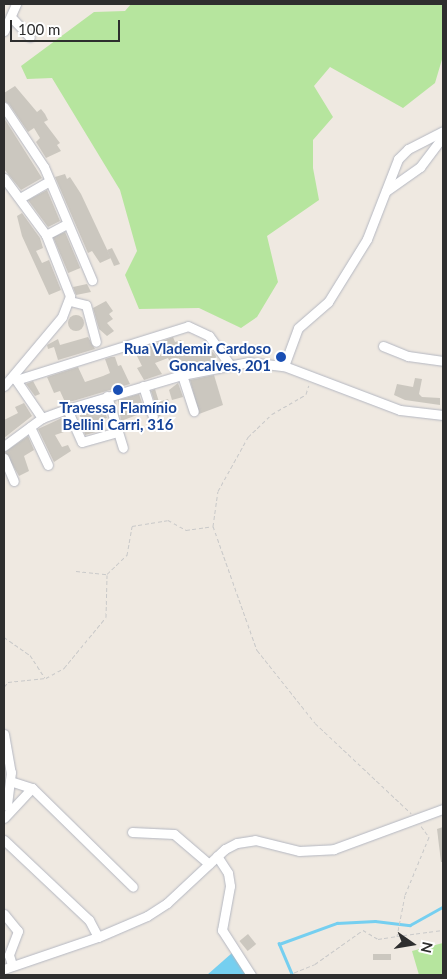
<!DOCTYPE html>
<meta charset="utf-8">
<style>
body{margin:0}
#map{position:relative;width:447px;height:979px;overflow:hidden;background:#efe9e1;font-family:Lato,sans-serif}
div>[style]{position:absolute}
.green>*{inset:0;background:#b6e59e}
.water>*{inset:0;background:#75cff0}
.stream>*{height:2.5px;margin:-1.25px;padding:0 1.25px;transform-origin:1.25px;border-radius:1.25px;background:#75cff0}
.building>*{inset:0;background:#cbc7bf;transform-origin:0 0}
.round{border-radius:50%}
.path>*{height:1px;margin-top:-0.5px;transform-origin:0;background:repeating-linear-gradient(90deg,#c9c9c9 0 4px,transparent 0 6.5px)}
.roads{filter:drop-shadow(0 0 1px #b4b7c1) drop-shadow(0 0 1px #b4b7c1)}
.minor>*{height:9px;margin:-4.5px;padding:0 4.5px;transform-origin:4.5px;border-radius:4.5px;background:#fff}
.dots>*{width:14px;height:14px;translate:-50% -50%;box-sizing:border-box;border:2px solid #fff;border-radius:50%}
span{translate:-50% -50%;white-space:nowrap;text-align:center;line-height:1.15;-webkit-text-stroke:4px #fff;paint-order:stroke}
.transit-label{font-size:15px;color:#164399;font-weight:700}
.right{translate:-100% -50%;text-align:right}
.frame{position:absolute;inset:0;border:5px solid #2e2e2e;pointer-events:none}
.north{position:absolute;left:387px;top:919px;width:50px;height:50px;-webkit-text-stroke:4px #fff;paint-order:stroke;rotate:103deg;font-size:14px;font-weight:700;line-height:20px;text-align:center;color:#2e2e2e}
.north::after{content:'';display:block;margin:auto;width:18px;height:22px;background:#2e2e2e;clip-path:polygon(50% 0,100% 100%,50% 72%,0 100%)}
.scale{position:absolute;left:10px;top:20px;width:110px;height:22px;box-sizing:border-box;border:2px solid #2e2e2e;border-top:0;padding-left:6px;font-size:15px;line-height:18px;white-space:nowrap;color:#2e2e2e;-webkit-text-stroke:4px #fff;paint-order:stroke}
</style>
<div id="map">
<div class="green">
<i style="clip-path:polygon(131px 4px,443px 4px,443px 56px,435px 83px,403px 108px,330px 67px,314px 86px,333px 117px,313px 140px,313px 168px,319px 200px,267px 236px,278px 282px,257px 317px,241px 328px,199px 308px,139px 309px,125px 275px,137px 251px,120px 190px,52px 78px,27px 79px,21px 66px,94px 12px,125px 11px)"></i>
<i style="clip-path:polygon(443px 943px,443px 975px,419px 975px,412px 951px)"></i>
</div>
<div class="water">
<i style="clip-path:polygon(232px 953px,247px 975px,207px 975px)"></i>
</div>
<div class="stream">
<i style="left:292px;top:975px;width:34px;rotate:-113deg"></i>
<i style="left:279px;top:944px;width:62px;rotate:-19.9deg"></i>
<i style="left:337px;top:923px;width:38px;rotate:-3deg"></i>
<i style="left:375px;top:921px;width:35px;rotate:7deg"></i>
<i style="left:410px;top:925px;width:38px;rotate:-29deg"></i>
</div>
<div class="building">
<i style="clip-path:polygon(15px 86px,37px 112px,41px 109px,45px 114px,48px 120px,44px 122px,60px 143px,57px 145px,61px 151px,46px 158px,36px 142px,40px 138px,34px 128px,28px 132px,9px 104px,4px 101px,4px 93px)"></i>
<i style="clip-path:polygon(4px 118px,42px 178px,21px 190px,4px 169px)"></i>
<i style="clip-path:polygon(65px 174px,67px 179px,70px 177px,81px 194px,111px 258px,100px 263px,92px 251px,88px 253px,55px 177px)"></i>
<i style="clip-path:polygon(47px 190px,60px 221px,48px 227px,28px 200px)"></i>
<i style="clip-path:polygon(22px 213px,40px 238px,43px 248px,36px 251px,42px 263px,49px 260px,61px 290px,49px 295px,22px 236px,17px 216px)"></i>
<i style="left:65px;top:232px;width:39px;height:13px;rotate:67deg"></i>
<i style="clip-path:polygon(112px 248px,120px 264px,114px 266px,107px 250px)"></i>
<i style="clip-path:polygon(87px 284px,91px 292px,76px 295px,73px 287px)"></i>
<i style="clip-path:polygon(106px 301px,113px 311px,109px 314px,113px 319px,107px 323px,114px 331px,107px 336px,99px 329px,93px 308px)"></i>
<i class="round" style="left:68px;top:315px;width:16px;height:16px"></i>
<i style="clip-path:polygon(88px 337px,95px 349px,58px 360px,54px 347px,48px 349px,47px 345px,58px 339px,60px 345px)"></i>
<i style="clip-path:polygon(173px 337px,175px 342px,181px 340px,187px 352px,205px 343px,216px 356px,215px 361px,174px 371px,168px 358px,155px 363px,162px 374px,144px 380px,137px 368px,142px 366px,135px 352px)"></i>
<i style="clip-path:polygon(111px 357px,115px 357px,118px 366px,121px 365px,130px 384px,73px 401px,65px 402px,60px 391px,54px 393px,47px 377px,78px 367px,85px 382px,103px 376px,110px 373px,105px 359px)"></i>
<i style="clip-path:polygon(214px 375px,223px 405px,199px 414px,190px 380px)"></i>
<i style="clip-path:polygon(415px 378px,422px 379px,419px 394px,422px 397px,440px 398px,440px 405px,405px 400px,394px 395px,397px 384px,413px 387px)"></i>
<i style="clip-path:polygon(33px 381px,40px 394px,35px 396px,26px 384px)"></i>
<i style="clip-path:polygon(178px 383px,183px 397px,172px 400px,169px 390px)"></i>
<i style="clip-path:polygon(155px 389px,159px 402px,168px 399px,172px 411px,159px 416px,151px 391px)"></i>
<i style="clip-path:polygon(139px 394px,145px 412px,121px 421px,118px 400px)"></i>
<i style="clip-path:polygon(24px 403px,32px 416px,4px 438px,4px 420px,18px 413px,15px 407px)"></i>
<i style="clip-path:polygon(103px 406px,107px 418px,92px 422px,96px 432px,85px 435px,79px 412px)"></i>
<i style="clip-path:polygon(64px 417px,70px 430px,55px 435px,62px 447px,68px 445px,71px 451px,54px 462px,38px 429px)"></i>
<i style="clip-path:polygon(28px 436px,34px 450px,24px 456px,29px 471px,19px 476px,5px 452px)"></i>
<i style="clip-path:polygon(443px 827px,443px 862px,441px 862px,437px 829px)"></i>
<i style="left:248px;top:934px;width:13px;height:11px;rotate:51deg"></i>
<i style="left:373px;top:954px;width:18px;height:6px"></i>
</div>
<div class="path">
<i style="left:213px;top:526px;width:132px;rotate:70.5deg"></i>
<i style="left:257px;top:650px;width:93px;rotate:51.5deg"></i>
<i style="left:315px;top:723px;width:132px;rotate:43.2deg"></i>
<i style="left:76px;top:571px;width:31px;rotate:6deg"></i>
<i style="left:107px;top:574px;width:28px;rotate:-44deg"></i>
<i style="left:127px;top:555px;width:29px;rotate:-80deg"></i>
<i style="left:132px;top:526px;width:36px;rotate:-9deg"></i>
<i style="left:168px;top:520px;width:21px;rotate:29deg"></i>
<i style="left:186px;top:530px;width:27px;rotate:-8deg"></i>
<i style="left:213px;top:526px;width:35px;rotate:-82deg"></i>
<i style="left:218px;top:491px;width:62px;rotate:-60.9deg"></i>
<i style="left:248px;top:437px;width:33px;rotate:-44deg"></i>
<i style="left:272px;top:414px;width:39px;rotate:-30deg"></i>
<i style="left:306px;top:394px;width:9px;rotate:-72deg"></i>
<i style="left:4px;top:637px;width:32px;rotate:35deg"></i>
<i style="left:30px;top:655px;width:27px;rotate:57deg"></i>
<i style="left:4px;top:687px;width:6px;rotate:-51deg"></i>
<i style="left:8px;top:682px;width:38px;rotate:-6deg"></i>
<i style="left:46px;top:678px;width:21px;rotate:-29deg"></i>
<i style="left:64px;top:668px;width:66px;rotate:-50.5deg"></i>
<i style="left:106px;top:617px;width:42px;rotate:-88.6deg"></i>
<i style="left:421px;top:826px;width:14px;rotate:54deg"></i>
<i style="left:429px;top:837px;width:63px;rotate:112.5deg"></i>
<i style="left:405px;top:895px;width:42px;rotate:101deg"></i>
<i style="left:397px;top:936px;width:46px;rotate:-7.4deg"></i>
<i style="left:288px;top:975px;width:29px;rotate:-22deg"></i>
<i style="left:315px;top:964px;width:59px;rotate:-35.3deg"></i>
<i style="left:363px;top:930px;width:17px;rotate:31deg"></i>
<i style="left:378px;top:939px;width:18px;rotate:-9deg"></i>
<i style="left:441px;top:975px;width:2px;rotate:-27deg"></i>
</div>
<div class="roads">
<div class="minor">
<i style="left:12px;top:18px;width:26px;rotate:47deg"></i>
<i style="left:4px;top:31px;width:30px;rotate:-66deg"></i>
<i style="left:4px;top:107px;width:72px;rotate:56.3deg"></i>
<i style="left:44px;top:167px;width:123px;rotate:67deg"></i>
<i style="left:4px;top:178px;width:71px;rotate:53.6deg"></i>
<i style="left:46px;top:235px;width:66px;rotate:68.5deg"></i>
<i style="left:70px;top:296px;width:22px;rotate:111deg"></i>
<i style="left:62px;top:317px;width:90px;rotate:130deg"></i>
<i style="left:386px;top:191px;width:42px;rotate:-35.2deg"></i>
<i style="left:420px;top:167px;width:39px;rotate:-53deg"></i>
<i style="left:20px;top:198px;width:34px;rotate:-30deg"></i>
<i style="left:46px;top:235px;width:24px;rotate:-28deg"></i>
<i style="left:70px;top:301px;width:16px;rotate:14deg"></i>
<i style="left:86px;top:305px;width:38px;rotate:75deg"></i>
<i style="left:383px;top:346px;width:27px;rotate:22deg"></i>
<i style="left:408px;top:356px;width:35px;rotate:8deg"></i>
<i style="left:284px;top:366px;width:40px;rotate:-69.8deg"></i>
<i style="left:298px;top:328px;width:40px;rotate:-41deg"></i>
<i style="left:328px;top:302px;width:74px;rotate:-58.2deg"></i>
<i style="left:367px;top:239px;width:86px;rotate:-68.8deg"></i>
<i style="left:398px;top:159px;width:14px;rotate:-45deg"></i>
<i style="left:408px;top:149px;width:39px;rotate:-27deg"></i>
<i style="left:182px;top:375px;width:38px;rotate:72deg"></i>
<i style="left:14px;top:377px;width:50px;rotate:55.7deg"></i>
<i style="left:16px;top:380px;width:180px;rotate:-17.4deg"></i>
<i style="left:188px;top:326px;width:23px;rotate:25deg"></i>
<i style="left:209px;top:336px;width:34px;rotate:54deg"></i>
<i style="left:143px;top:386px;width:32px;rotate:72deg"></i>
<i style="left:107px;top:396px;width:54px;rotate:72.9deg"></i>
<i style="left:67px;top:409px;width:36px;rotate:66deg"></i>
<i style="left:82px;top:442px;width:37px;rotate:-16deg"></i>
<i style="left:30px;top:427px;width:42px;rotate:64.7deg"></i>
<i style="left:4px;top:446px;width:47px;rotate:-36.4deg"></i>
<i style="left:42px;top:418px;width:27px;rotate:-20deg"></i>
<i style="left:67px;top:409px;width:120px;rotate:-16.5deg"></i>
<i style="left:182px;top:375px;width:68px;rotate:-11deg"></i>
<i style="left:249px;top:362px;width:35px;rotate:7deg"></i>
<i style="left:284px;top:366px;width:124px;rotate:20.8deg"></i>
<i style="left:400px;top:410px;width:43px;rotate:6.6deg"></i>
<i style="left:4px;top:458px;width:25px;rotate:67deg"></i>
<i style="left:4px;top:734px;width:39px;rotate:80deg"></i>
<i style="left:11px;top:772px;width:31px;rotate:97deg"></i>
<i style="left:7px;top:803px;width:4px;rotate:135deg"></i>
<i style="left:10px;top:781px;width:23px;rotate:18deg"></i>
<i style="left:4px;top:818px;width:41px;rotate:-47deg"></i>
<i style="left:32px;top:788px;width:141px;rotate:44.4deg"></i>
<i style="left:132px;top:832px;width:42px;rotate:2.7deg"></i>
<i style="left:174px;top:834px;width:46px;rotate:40.6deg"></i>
<i style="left:4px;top:840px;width:117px;rotate:43.3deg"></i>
<i style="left:89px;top:920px;width:19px;rotate:62deg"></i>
<i style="left:217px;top:856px;width:20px;rotate:57deg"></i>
<i style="left:228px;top:873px;width:13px;rotate:81deg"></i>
<i style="left:230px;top:886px;width:45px;rotate:100.3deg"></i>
<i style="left:222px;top:930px;width:54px;rotate:57.2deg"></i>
<i style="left:4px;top:914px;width:22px;rotate:51deg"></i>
<i style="left:18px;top:931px;width:26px;rotate:111deg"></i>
<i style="left:9px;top:955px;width:10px;rotate:73deg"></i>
<i style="left:4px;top:969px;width:99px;rotate:-18.8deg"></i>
<i style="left:98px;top:937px;width:53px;rotate:-23.2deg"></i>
<i style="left:147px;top:916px;width:24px;rotate:-33deg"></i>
<i style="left:167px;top:903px;width:79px;rotate:-43deg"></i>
<i style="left:225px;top:849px;width:13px;rotate:-27deg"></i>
<i style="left:237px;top:843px;width:18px;rotate:-9deg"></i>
<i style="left:255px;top:840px;width:45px;rotate:14deg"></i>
<i style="left:299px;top:851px;width:35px;rotate:-3deg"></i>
<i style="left:334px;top:849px;width:116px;rotate:-20.2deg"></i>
</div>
</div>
<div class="dots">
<i style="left:281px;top:357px;background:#1a4fb4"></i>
<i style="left:118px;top:390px;background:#1a4fb4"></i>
</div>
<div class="transit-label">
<span class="right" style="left:271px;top:357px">Rua Vlademir Cardoso<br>Goncalves, 201</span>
<span style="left:118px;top:416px">Travessa Flamínio<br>Bellini Carri, 316</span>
</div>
<div class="frame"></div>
<div class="north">N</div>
<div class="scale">100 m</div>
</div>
